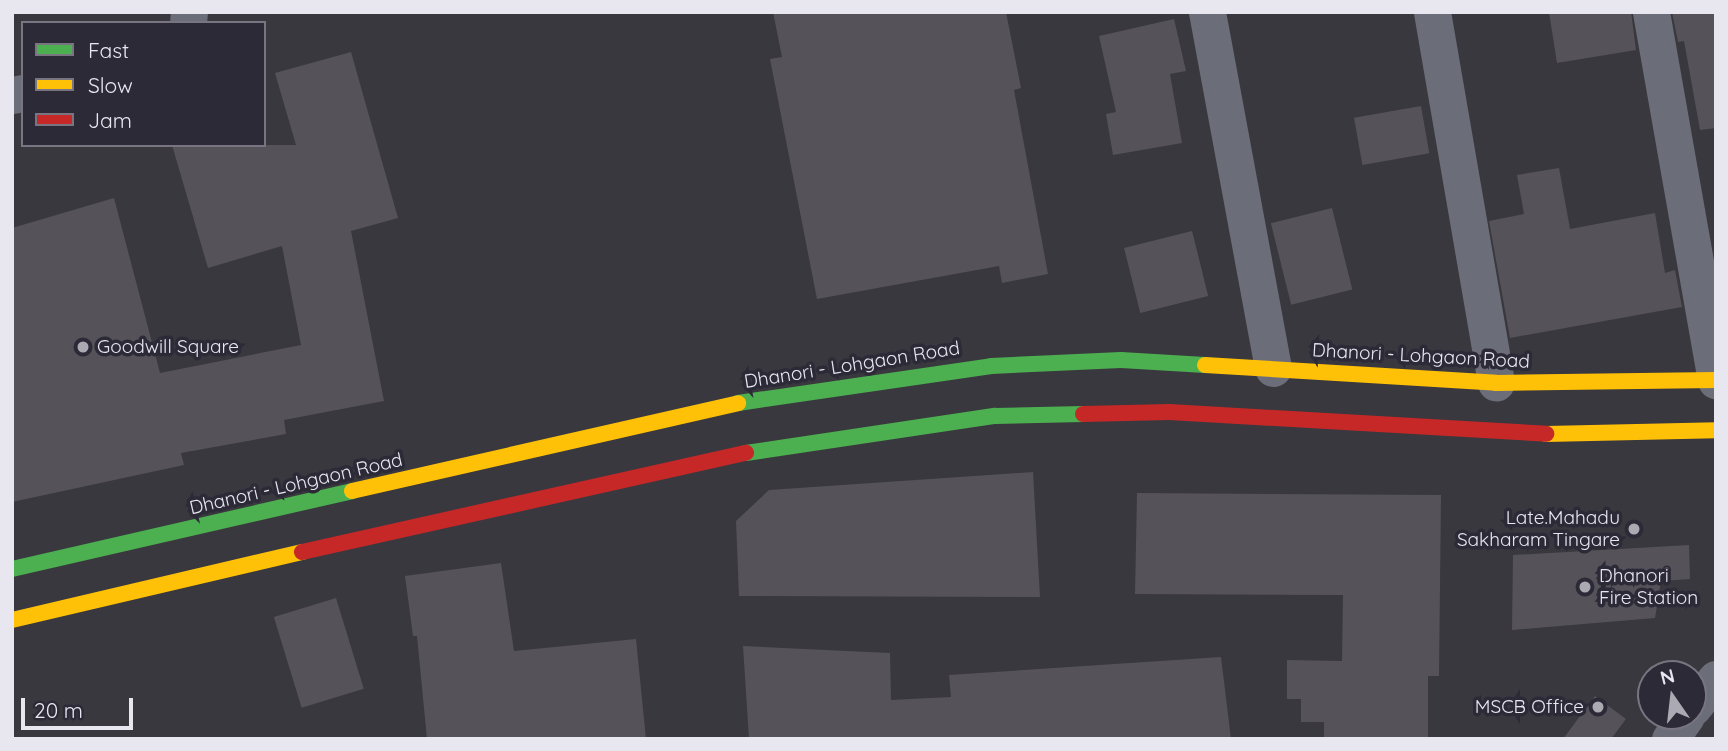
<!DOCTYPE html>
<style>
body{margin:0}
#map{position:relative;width:1728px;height:751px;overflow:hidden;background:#39383e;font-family:Quicksand,sans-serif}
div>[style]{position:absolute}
.building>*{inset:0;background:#555359;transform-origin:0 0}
.street>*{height:37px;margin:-18.5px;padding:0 18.5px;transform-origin:18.5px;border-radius:18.5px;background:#6b6d78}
.fast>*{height:16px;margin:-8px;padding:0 8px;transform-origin:8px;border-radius:8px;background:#4caf50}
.slow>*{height:16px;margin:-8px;padding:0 8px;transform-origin:8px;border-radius:8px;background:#ffc107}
.jam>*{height:16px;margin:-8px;padding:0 8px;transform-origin:8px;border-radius:8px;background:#c62828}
.dots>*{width:19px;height:19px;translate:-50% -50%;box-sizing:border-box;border:4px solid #2d2a38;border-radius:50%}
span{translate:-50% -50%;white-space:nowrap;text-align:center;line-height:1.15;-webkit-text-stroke:7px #2d2a38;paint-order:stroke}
.poi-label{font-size:19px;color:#e8e6ef}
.left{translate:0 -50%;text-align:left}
.right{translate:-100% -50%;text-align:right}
.street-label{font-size:19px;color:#e8e6ef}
.frame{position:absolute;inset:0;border:14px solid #e8e6ef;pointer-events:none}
.legend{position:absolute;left:21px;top:21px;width:245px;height:126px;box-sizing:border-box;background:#2d2a38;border:2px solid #787581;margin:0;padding:9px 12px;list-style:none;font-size:21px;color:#e8e6ef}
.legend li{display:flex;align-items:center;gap:14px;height:35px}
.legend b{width:35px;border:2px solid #787581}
.north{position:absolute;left:1637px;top:660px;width:70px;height:70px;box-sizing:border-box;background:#2d2a38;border:2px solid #787581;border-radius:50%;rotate:346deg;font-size:19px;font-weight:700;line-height:28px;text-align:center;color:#e8e6ef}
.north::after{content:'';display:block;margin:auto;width:24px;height:32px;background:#aba9b1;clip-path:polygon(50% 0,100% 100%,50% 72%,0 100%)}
.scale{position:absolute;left:21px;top:698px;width:112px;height:32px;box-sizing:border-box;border:4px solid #e8e6ef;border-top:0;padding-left:9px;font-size:21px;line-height:24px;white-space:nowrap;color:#e8e6ef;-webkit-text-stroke:5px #2d2a38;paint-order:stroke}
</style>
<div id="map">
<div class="building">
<i style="clip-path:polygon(773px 12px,1006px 12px,1021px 88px,1014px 90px,1048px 274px,1002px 283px,999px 266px,817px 299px,770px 59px,782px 57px)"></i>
<i style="clip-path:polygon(1549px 12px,1631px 12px,1636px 50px,1557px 63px)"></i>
<i style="clip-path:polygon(1672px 12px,1716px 12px,1716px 128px,1700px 130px,1684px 41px,1678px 42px)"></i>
<i style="clip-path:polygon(1174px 19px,1186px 71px,1170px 74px,1182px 143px,1113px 155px,1106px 114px,1116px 112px,1099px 36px)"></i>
<i style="clip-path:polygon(351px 52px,398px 218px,351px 231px,384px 401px,284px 420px,286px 434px,181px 453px,184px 465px,12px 502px,12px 228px,114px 198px,160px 373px,301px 345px,282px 246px,208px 268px,172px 145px,296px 145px,275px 73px)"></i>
<i style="left:1421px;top:106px;width:48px;height:68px;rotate:80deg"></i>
<i style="clip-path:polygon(1559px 168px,1570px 229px,1655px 213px,1665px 273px,1675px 270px,1682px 307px,1510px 338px,1489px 221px,1524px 214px,1517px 175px)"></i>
<i style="left:1332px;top:208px;width:84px;height:63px;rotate:76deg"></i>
<i style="left:1192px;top:231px;width:67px;height:70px;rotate:76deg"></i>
<i style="clip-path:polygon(1033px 472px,1040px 597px,739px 596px,736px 521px,769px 490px)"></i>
<i style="clip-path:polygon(1137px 493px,1441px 495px,1439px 676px,1428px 676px,1428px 739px,1324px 739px,1324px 722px,1301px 722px,1301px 699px,1287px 699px,1287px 660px,1342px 661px,1343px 595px,1135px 594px)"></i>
<i style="clip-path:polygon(1689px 545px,1690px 579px,1661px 581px,1655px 618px,1512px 630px,1513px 555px)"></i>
<i style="clip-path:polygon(501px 563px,514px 651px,636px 639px,646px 739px,427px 739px,417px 636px,413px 636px,405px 576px)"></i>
<i style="left:336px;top:598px;width:95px;height:65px;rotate:73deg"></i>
<i style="clip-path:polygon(743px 646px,890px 653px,891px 700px,951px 697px,949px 675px,1221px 657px,1231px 739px,749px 739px)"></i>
<i style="clip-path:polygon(1595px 696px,1626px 719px,1611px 739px,1563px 739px)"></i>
</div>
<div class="street">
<i style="left:1207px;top:12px;width:362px;rotate:79.5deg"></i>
<i style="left:1432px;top:12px;width:376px;rotate:80.2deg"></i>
<i style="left:1651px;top:12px;width:374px;rotate:80deg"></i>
<i style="left:188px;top:23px;width:11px;rotate:-85deg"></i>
<i style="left:12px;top:95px;width:11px;rotate:-10deg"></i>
<i style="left:1693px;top:707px;width:36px;rotate:-51deg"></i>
<i style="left:1670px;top:739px;width:28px;rotate:-55deg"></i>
</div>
<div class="fast">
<i style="left:738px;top:403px;width:256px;rotate:-8.3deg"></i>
<i style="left:991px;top:366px;width:130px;rotate:-2.6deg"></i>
<i style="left:1121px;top:360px;width:84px;rotate:3.4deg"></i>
<i style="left:746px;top:453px;width:252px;rotate:-8.5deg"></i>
<i style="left:995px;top:416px;width:88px;rotate:-1.3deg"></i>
<i style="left:12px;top:569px;width:349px;rotate:-12.9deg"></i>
</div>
<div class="slow">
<i style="left:1205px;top:365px;width:292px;rotate:3.5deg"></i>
<i style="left:1496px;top:383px;width:220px;rotate:-0.8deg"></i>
<i style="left:1546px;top:434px;width:170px;rotate:-1.3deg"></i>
<i style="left:352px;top:491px;width:396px;rotate:-12.8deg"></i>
<i style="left:12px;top:620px;width:298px;rotate:-13.2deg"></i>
</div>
<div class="jam">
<i style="left:1083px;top:414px;width:86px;rotate:-1.3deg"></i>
<i style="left:1169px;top:412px;width:378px;rotate:3.3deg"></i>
<i style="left:302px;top:552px;width:455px;rotate:-12.6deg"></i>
</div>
<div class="dots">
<i style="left:83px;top:347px;background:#aba9b1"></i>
<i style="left:1634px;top:529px;background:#aba9b1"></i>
<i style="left:1585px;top:587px;background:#aba9b1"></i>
<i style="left:1598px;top:707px;background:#aba9b1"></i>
</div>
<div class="poi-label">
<span class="left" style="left:97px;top:347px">Goodwill Square</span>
<span class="right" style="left:1620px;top:529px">Late.Mahadu<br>Sakharam Tingare</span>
<span class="left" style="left:1599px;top:587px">Dhanori<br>Fire Station</span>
<span class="right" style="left:1584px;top:707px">MSCB Office</span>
</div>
<div class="street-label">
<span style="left:1421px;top:356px;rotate:3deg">Dhanori - Lohgaon Road</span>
<span style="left:852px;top:365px;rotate:-9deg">Dhanori - Lohgaon Road</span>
<span style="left:296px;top:484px;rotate:-13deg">Dhanori - Lohgaon Road</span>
</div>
<div class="frame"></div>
<ul class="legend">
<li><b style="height:9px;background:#4caf50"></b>Fast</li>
<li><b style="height:9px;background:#ffc107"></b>Slow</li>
<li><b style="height:9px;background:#c62828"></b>Jam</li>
</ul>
<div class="north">N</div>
<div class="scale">20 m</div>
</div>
